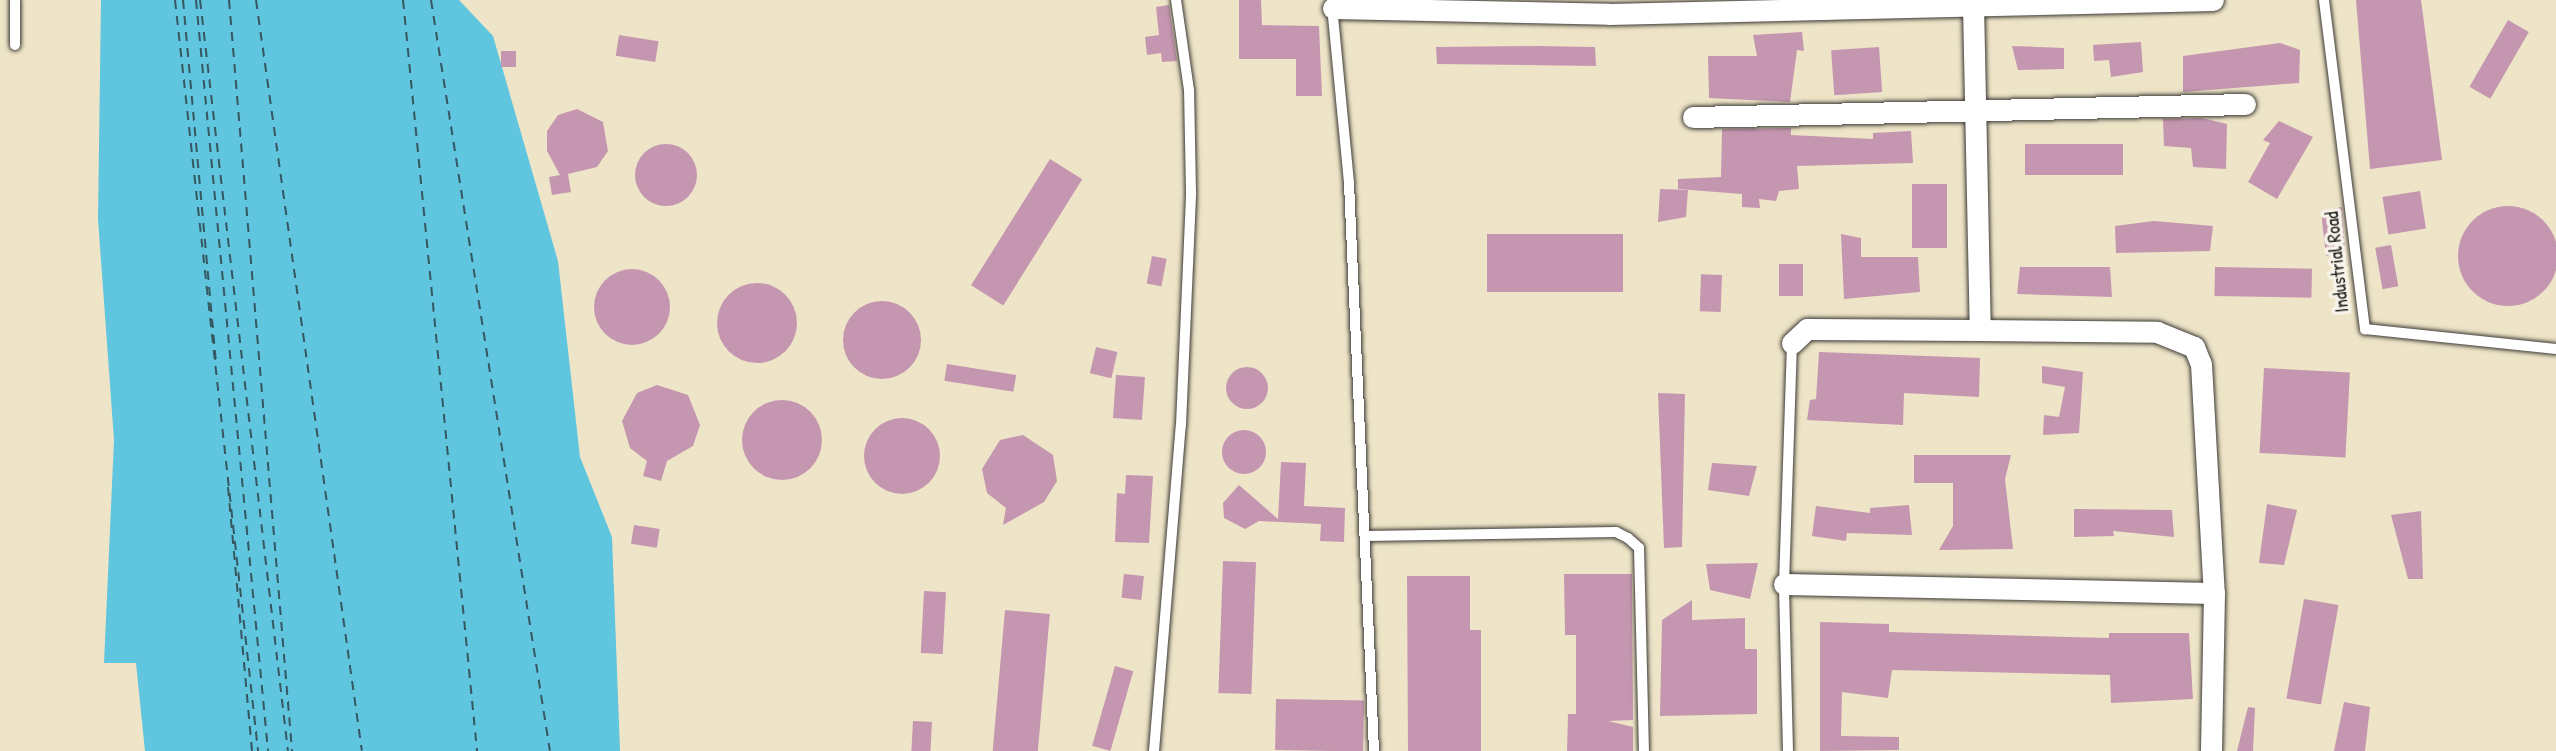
<!DOCTYPE html>
<style>
body{margin:0}
#map{position:relative;width:2556px;height:751px;overflow:hidden;background:#eee4c7;font-family:"Patrick Hand",sans-serif}
div>[style]{position:absolute}
.water>*{inset:0;background:#60c5de}
.ferry>*{height:2px;margin-top:-1px;transform-origin:0;background:repeating-linear-gradient(90deg,#345760 0 9px,transparent 0 16px)}
.building>*{inset:0;background:#c596b0;transform-origin:0 0}
.round{border-radius:50%}
.roads{filter:drop-shadow(0 0 2px #3c3a36) drop-shadow(0 0 2px #3c3a36)}
.lane>*{height:10px;margin:-5px;padding:0 5px;transform-origin:5px;border-radius:5px;background:#fff}
.street>*{height:21px;margin:-10.5px;padding:0 10.5px;transform-origin:10.5px;border-radius:10.5px;background:#fff}
span{translate:-50% -50%;white-space:nowrap;text-align:center;line-height:1.15;-webkit-text-stroke:7px #f7f3e8;paint-order:stroke}
.street-label{font-size:19px;color:#1c1c1c}
</style>
<div id="map">
<div class="water">
<i style="clip-path:polygon(101px 0,459px 0,493px 36px,558px 261px,580px 457px,612px 537px,620px 751px,145px 751px,136px 663px,104px 663px,114px 440px,98px 219px)"></i>
</div>
<div class="ferry">
<i style="left:175px;top:0;width:756px;rotate:83.69deg"></i>
<i style="left:183px;top:0;width:364px;rotate:84.8deg"></i>
<i style="left:196px;top:0;width:754px;rotate:84.52deg"></i>
<i style="left:200px;top:0;width:756px;rotate:83.32deg"></i>
<i style="left:229px;top:0;width:754px;rotate:85.2deg"></i>
<i style="left:256px;top:0;width:758px;rotate:81.97deg"></i>
<i style="left:403px;top:0;width:755px;rotate:84.37deg"></i>
<i style="left:431px;top:0;width:760px;rotate:81deg"></i>
<i style="left:228px;top:487px;width:265px;rotate:84.8deg"></i>
</div>
<div class="building">
<i style="clip-path:polygon(1239px 0,1261px 0,1262px 25px,1319px 26px,1322px 96px,1296px 96px,1296px 59px,1239px 59px)"></i>
<i style="clip-path:polygon(2356px 0,2421px 0,2442px 160px,2370px 169px)"></i>
<i style="clip-path:polygon(1169px 5px,1177px 61px,1162px 62px,1161px 53px,1147px 55px,1145px 37px,1159px 35px,1156px 7px)"></i>
<i style="left:2508px;top:20px;width:24px;height:77px;rotate:30deg"></i>
<i style="clip-path:polygon(1802px 32px,1804px 51px,1797px 50px,1790px 102px,1709px 98px,1708px 56px,1757px 56px,1753px 35px)"></i>
<i style="left:619px;top:35px;width:40px;height:21px;rotate:9deg"></i>
<i style="clip-path:polygon(2141px 42px,2143px 72px,2111px 77px,2109px 60px,2094px 61px,2093px 45px)"></i>
<i style="clip-path:polygon(2280px 43px,2300px 50px,2299px 83px,2183px 92px,2183px 56px)"></i>
<i style="clip-path:polygon(1538px 46px,1595px 47px,1596px 66px,1437px 64px,1436px 47px)"></i>
<i style="clip-path:polygon(2012px 46px,2064px 48px,2064px 69px,2018px 70px)"></i>
<i style="left:1879px;top:47px;width:45px;height:48px;rotate:86deg"></i>
<i style="left:501px;top:51px;width:15px;height:16px"></i>
<i style="clip-path:polygon(577px 109px,603px 122px,608px 151px,597px 167px,568px 174px,571px 192px,552px 195px,549px 177px,560px 175px,547px 151px,547px 131px,558px 115px)"></i>
<i style="clip-path:polygon(2202px 118px,2227px 124px,2226px 169px,2193px 167px,2191px 148px,2164px 146px,2163px 119px)"></i>
<i style="clip-path:polygon(2279px 121px,2313px 137px,2277px 199px,2248px 182px,2270px 143px,2263px 140px)"></i>
<i style="clip-path:polygon(1791px 128px,1791px 135px,1873px 139px,1873px 133px,1911px 131px,1913px 163px,1797px 166px,1799px 189px,1779px 191px,1776px 201px,1759px 199px,1760px 208px,1742px 207px,1742px 194px,1678px 189px,1678px 179px,1721px 177px,1722px 129px)"></i>
<i class="round" style="left:635px;top:144px;width:62px;height:62px"></i>
<i style="left:2123px;top:144px;width:31px;height:98px;rotate:90deg"></i>
<i style="left:1050px;top:159px;width:38px;height:149px;rotate:32deg"></i>
<i style="left:1947px;top:184px;width:64px;height:35px;rotate:90deg"></i>
<i style="clip-path:polygon(1660px 189px,1688px 190px,1686px 217px,1658px 222px)"></i>
<i style="left:2420px;top:191px;width:38px;height:38px;rotate:81deg"></i>
<i class="round" style="left:2458px;top:206px;width:100px;height:100px"></i>
<i style="clip-path:polygon(2342px 207px,2345px 253px,2326px 256px,2321px 211px)"></i>
<i style="clip-path:polygon(2154px 221px,2213px 226px,2210px 251px,2116px 253px,2115px 226px)"></i>
<i style="left:1487px;top:234px;width:136px;height:58px"></i>
<i style="clip-path:polygon(1841px 234px,1861px 238px,1861px 257px,1918px 257px,1920px 292px,1844px 299px)"></i>
<i style="left:2391px;top:245px;width:42px;height:16px;rotate:80deg"></i>
<i style="left:1152px;top:256px;width:15px;height:28px;rotate:11deg"></i>
<i style="left:1779px;top:264px;width:24px;height:32px"></i>
<i style="clip-path:polygon(2020px 267px,2110px 267px,2112px 297px,2017px 294px)"></i>
<i style="left:2215px;top:267px;width:97px;height:29px;rotate:1deg"></i>
<i class="round" style="left:594px;top:269px;width:76px;height:76px"></i>
<i style="left:1722px;top:275px;width:37px;height:21px;rotate:92deg"></i>
<i class="round" style="left:717px;top:283px;width:80px;height:80px"></i>
<i class="round" style="left:843px;top:301px;width:78px;height:78px"></i>
<i style="left:1096px;top:347px;width:22px;height:27px;rotate:13deg"></i>
<i style="clip-path:polygon(1819px 352px,1980px 358px,1979px 397px,1904px 393px,1903px 425px,1807px 420px,1810px 400px,1816px 399px)"></i>
<i style="left:947px;top:364px;width:70px;height:17px;rotate:9deg"></i>
<i style="clip-path:polygon(2042px 366px,2083px 372px,2079px 433px,2043px 435px,2044px 415px,2059px 417px,2065px 387px,2042px 383px)"></i>
<i class="round" style="left:1226px;top:367px;width:42px;height:42px"></i>
<i style="left:2264px;top:368px;width:86px;height:85px;rotate:3deg"></i>
<i style="left:1116px;top:375px;width:29px;height:43px;rotate:4deg"></i>
<i style="clip-path:polygon(657px 385px,688px 395px,700px 425px,693px 446px,667px 461px,661px 481px,643px 476px,647px 461px,630px 448px,622px 421px,637px 393px)"></i>
<i style="clip-path:polygon(1658px 393px,1685px 394px,1682px 547px,1664px 548px)"></i>
<i class="round" style="left:742px;top:400px;width:80px;height:80px"></i>
<i class="round" style="left:864px;top:418px;width:76px;height:76px"></i>
<i class="round" style="left:1222px;top:430px;width:44px;height:44px"></i>
<i style="clip-path:polygon(1023px 435px,1053px 455px,1057px 481px,1044px 502px,1003px 525px,1006px 508px,987px 493px,982px 469px,1000px 440px)"></i>
<i style="clip-path:polygon(1914px 455px,2011px 455px,2005px 479px,2013px 549px,1939px 550px,1953px 526px,1953px 483px,1914px 483px)"></i>
<i style="clip-path:polygon(1281px 462px,1306px 463px,1304px 506px,1345px 508px,1344px 542px,1320px 541px,1321px 524px,1259px 521px,1245px 529px,1224px 518px,1223px 503px,1239px 485px,1278px 519px)"></i>
<i style="clip-path:polygon(1712px 463px,1757px 466px,1749px 496px,1708px 490px)"></i>
<i style="clip-path:polygon(1126px 475px,1153px 476px,1149px 543px,1115px 542px,1117px 493px,1125px 494px)"></i>
<i style="clip-path:polygon(2267px 504px,2297px 510px,2284px 565px,2259px 563px)"></i>
<i style="clip-path:polygon(1909px 505px,1912px 535px,1847px 533px,1846px 541px,1812px 536px,1816px 506px,1870px 513px,1870px 508px)"></i>
<i style="clip-path:polygon(2074px 509px,2172px 510px,2174px 537px,2113px 531px,2114px 536px,2074px 537px)"></i>
<i style="clip-path:polygon(2421px 511px,2423px 579px,2408px 579px,2391px 515px)"></i>
<i style="left:634px;top:525px;width:26px;height:19px;rotate:9deg"></i>
<i style="left:1223px;top:561px;width:33px;height:132px;rotate:2deg"></i>
<i style="clip-path:polygon(1758px 563px,1750px 599px,1710px 590px,1706px 564px)"></i>
<i style="left:1124px;top:574px;width:20px;height:24px;rotate:6deg"></i>
<i style="clip-path:polygon(1564px 574px,1632px 574px,1633px 720px,1608px 721px,1633px 727px,1633px 751px,1567px 751px,1568px 714px,1576px 714px,1576px 635px,1565px 635px)"></i>
<i style="clip-path:polygon(1407px 576px,1470px 576px,1470px 630px,1481px 630px,1481px 751px,1408px 751px)"></i>
<i style="left:924px;top:591px;width:22px;height:62px;rotate:3deg"></i>
<i style="left:2304px;top:599px;width:35px;height:101px;rotate:10deg"></i>
<i style="clip-path:polygon(1692px 600px,1692px 620px,1745px 618px,1745px 649px,1757px 649px,1757px 714px,1660px 716px,1662px 620px)"></i>
<i style="left:1005px;top:610px;width:45px;height:142px;rotate:5deg"></i>
<i style="clip-path:polygon(1820px 622px,1889px 624px,1889px 632px,2109px 638px,2109px 633px,2189px 633px,2193px 699px,2111px 703px,2110px 675px,1892px 670px,1888px 698px,1842px 692px,1841px 736px,1899px 737px,1899px 750px,1820px 751px)"></i>
<i style="left:1115px;top:666px;width:19px;height:83px;rotate:16deg"></i>
<i style="left:1276px;top:699px;width:88px;height:51px;rotate:1deg"></i>
<i style="clip-path:polygon(2344px 702px,2370px 707px,2365px 751px,2334px 751px)"></i>
<i style="clip-path:polygon(2248px 707px,2255px 708px,2253px 751px,2237px 751px)"></i>
<i style="left:913px;top:721px;width:19px;height:30px;rotate:3deg"></i>
</div>
<div class="roads">
<div class="lane">
<i style="left:2324px;top:0;width:332px;rotate:82.9deg"></i>
<i style="left:2365px;top:329px;width:192px;rotate:6deg"></i>
<i style="left:1332px;top:6px;width:178px;rotate:84.5deg"></i>
<i style="left:1349px;top:183px;width:569px;rotate:87.48deg"></i>
<i style="left:15px;top:45px;width:45px;rotate:-90deg"></i>
<i style="left:1367px;top:536px;width:249px;rotate:-0.9deg"></i>
<i style="left:1616px;top:532px;width:13px;rotate:27deg"></i>
<i style="left:1628px;top:538px;width:15px;rotate:42deg"></i>
<i style="left:1639px;top:548px;width:203px;rotate:88.6deg"></i>
<i style="left:1154px;top:751px;width:327px;rotate:-85.3deg"></i>
<i style="left:1181px;top:425px;width:233px;rotate:-87.5deg"></i>
<i style="left:1191px;top:192px;width:102px;rotate:-91.1deg"></i>
<i style="left:1189px;top:90px;width:91px;rotate:-98.2deg"></i>
<i style="left:1788px;top:751px;width:167px;rotate:-91.4deg"></i>
<i style="left:1784px;top:584px;width:241px;rotate:-88.1deg"></i>
</div>
<div class="street">
<i style="left:1973px;top:5px;width:325px;rotate:88.8deg"></i>
<i style="left:1333px;top:8px;width:276px;rotate:1.2deg"></i>
<i style="left:1609px;top:14px;width:604px;rotate:-1.33deg"></i>
<i style="left:1693px;top:117px;width:552px;rotate:-1.35deg"></i>
<i style="left:1792px;top:343px;width:21px;rotate:-43deg"></i>
<i style="left:1807px;top:329px;width:173px;rotate:0.3deg"></i>
<i style="left:1980px;top:330px;width:177px;rotate:0.6deg"></i>
<i style="left:2157px;top:332px;width:40px;rotate:22deg"></i>
<i style="left:2194px;top:347px;width:18px;rotate:68deg"></i>
<i style="left:2201px;top:364px;width:229px;rotate:86.8deg"></i>
<i style="left:2214px;top:593px;width:158px;rotate:91.1deg"></i>
<i style="left:1784px;top:584px;width:430px;rotate:1.2deg"></i>
</div>
</div>
<div class="street-label">
<span style="left:2337px;top:262px;rotate:-96deg">Industrial Road</span>
</div>
</div>
